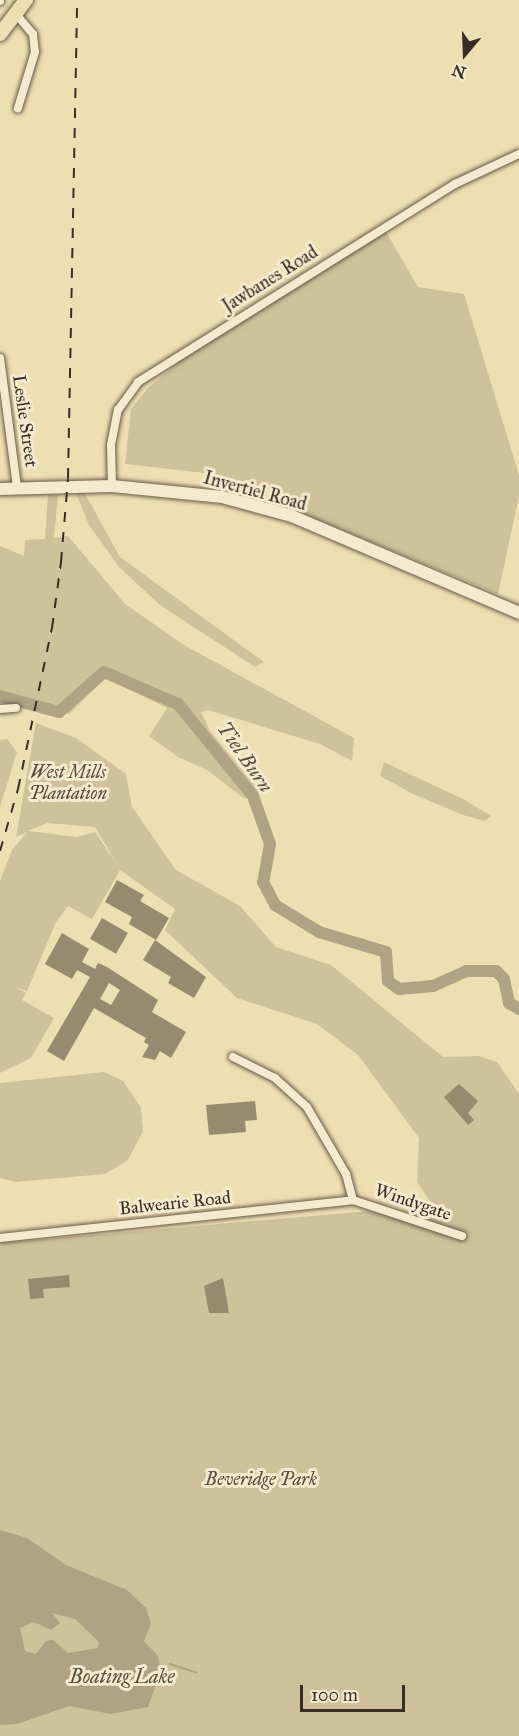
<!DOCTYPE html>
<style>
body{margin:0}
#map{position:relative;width:519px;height:1736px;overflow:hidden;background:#eedfb2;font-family:"IM FELL Great Primer",serif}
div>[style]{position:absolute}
.green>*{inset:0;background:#cfc19a}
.water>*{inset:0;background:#b0a282}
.stream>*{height:2px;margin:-1px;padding:0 1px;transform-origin:1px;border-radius:1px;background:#b0a282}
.river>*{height:12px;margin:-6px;padding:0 6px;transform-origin:6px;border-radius:6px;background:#b0a282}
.building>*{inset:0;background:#978a6e;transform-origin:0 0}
.roads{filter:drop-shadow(0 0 2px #665a48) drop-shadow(0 0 2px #665a48)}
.street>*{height:8px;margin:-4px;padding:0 4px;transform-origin:4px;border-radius:4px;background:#f4eacd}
.secondary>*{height:12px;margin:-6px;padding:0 6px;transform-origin:6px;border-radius:6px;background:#f4eacd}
.primary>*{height:14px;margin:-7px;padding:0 7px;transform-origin:7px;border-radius:7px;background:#eedfb2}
.rail>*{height:2px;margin-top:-1px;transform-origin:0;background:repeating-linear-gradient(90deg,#382d25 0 10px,transparent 0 20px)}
span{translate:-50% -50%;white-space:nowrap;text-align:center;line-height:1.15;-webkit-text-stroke:6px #f4eacd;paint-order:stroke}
.street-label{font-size:18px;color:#382d25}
.park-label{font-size:18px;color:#564b3c;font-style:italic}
.water-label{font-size:20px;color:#5c5041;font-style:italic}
.north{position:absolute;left:435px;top:24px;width:60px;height:60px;-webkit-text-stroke:4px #f4eacd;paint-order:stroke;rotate:199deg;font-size:16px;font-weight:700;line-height:24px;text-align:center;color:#382d25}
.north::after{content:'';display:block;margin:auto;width:21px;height:27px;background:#382d25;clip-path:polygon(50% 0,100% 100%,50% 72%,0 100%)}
.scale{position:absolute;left:300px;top:1685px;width:105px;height:27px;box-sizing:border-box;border:3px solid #382d25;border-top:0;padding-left:8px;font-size:18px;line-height:21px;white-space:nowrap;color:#382d25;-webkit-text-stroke:4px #f4eacd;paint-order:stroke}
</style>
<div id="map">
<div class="green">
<i style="clip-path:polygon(385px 230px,418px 287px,464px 294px,519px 475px,519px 496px,498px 594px,284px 506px,287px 494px,214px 474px,125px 464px,131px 409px,148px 388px,186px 356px)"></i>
<i style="clip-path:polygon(84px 492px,120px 557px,264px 662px,255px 667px,160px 605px,119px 567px,89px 525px,76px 493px)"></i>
<i style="clip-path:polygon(48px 495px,58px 495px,54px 538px,68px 536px,125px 604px,184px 645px,354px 738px,352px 761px,320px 744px,208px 710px,201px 712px,210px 731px,260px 792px,245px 799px,207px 770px,178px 757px,149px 736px,167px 708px,105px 678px,69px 714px,0 699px,0 546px,24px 556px,25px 540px,45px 539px)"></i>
<i style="clip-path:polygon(evenodd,36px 723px,76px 738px,126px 774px,132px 807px,176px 870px,240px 906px,276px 947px,331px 965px,443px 1057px,479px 1056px,497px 1062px,519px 1094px,519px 1736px,0 1736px,0 1243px,370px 1211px,411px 1221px,431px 1203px,417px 1182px,419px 1138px,358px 1055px,317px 1024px,237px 998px,165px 930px,175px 909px,120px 870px,92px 919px,68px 906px,56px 922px,27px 991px,15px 987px,26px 993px,22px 1000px,54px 1018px,31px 1058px,0 1073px,0 881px,12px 850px,27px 832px,16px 837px,36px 723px,47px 823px,95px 827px,118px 866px,95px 832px,77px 837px,28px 831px,47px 823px)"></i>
<i style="clip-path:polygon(7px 739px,17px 752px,0 807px,0 740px)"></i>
<i style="clip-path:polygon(384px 762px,465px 800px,491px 816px,485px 821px,463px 815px,413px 794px,380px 776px)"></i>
<i style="clip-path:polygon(104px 1072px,123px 1081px,141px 1108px,143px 1131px,128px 1160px,105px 1174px,16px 1182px,0 1178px,0 1083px)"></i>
</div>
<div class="water">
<i style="clip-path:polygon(evenodd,0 1530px,27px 1538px,66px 1565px,127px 1590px,146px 1608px,151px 1624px,144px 1641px,158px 1656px,161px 1671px,148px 1707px,111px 1714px,69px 1706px,17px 1724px,0 1725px,0 1530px,52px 1613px,75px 1619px,99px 1642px,98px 1648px,68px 1653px,53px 1640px,46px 1641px,36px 1654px,25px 1651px,20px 1628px,34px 1622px,51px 1630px,60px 1623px,52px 1613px)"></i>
</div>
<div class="stream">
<i style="left:170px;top:1664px;width:28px;rotate:18deg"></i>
</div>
<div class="river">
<i style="left:0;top:696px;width:61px;rotate:15.2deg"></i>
<i style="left:59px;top:712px;width:60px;rotate:-41.6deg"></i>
<i style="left:104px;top:672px;width:81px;rotate:23.4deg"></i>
<i style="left:178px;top:704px;width:119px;rotate:50.8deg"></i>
<i style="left:253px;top:796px;width:51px;rotate:70.5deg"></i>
<i style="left:270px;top:844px;width:39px;rotate:100deg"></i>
<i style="left:263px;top:882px;width:26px;rotate:62deg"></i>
<i style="left:275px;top:905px;width:52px;rotate:31.5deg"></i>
<i style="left:319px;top:932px;width:70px;rotate:16.6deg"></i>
<i style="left:386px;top:952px;width:29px;rotate:86deg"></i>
<i style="left:388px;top:981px;width:14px;rotate:36deg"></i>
<i style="left:399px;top:989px;width:34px;rotate:-5deg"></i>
<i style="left:433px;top:986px;width:36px;rotate:-24deg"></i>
<i style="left:466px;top:971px;width:30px"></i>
<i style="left:496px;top:971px;width:11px;rotate:45deg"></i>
<i style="left:504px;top:979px;width:25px;rotate:78deg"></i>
<i style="left:509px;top:1003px;width:12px;rotate:31deg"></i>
</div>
<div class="building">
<i style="clip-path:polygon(117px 880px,144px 895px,140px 901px,169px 918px,156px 940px,129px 924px,132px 917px,105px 902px)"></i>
<i style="left:102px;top:918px;width:30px;height:24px;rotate:30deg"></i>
<i style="clip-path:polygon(evenodd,62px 933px,89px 949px,82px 962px,95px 969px,98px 963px,107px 967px,158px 1000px,152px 1012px,186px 1032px,171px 1058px,160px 1051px,155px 1060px,142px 1057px,149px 1045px,144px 1042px,146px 1038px,94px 1008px,64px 1061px,47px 1051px,90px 977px,77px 970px,72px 979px,45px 964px,62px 933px,109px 983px,120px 990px,111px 1005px,100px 999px,109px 983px)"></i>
<i style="clip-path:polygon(155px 940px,206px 977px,194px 998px,168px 983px,171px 977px,143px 960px)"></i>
<i style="clip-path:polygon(459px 1084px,478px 1101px,468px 1113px,474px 1120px,468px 1125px,444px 1097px)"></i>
<i style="clip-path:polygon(255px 1101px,257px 1120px,245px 1121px,246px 1132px,209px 1135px,206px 1105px)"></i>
<i style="clip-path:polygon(69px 1275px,70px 1287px,43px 1289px,44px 1298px,30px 1299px,28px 1279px)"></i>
<i style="clip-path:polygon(223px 1278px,229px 1313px,209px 1313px,204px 1286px)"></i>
</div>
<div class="roads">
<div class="street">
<i style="left:0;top:1px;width:1px;rotate:-90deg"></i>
<i style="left:16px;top:14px;width:26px;rotate:50deg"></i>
<i style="left:33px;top:34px;width:18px;rotate:84deg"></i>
<i style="left:35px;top:52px;width:59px;rotate:106.9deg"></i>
<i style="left:0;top:358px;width:131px;rotate:82.5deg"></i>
<i style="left:112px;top:486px;width:41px;rotate:-91.4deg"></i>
<i style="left:111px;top:445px;width:36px;rotate:-79deg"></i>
<i style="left:118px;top:410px;width:34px;rotate:-54deg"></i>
<i style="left:138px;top:382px;width:374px;rotate:-32deg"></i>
<i style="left:455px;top:184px;width:71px;rotate:-25.1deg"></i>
<i style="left:0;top:709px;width:16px;rotate:-4deg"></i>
<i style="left:233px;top:1057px;width:47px;rotate:26.6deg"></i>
<i style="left:275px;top:1078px;width:43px;rotate:42.2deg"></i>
<i style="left:307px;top:1107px;width:78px;rotate:59.8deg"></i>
<i style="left:346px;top:1174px;width:27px;rotate:75deg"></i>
<i style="left:0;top:1238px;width:355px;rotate:-6.1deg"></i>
<i style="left:353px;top:1200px;width:115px;rotate:18.3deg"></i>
</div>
<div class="secondary">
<i style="left:0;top:489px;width:112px;rotate:-1.5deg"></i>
<i style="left:112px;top:486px;width:111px;rotate:5.7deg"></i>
<i style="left:222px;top:497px;width:73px;rotate:15.2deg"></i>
<i style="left:292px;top:516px;width:247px;rotate:23.1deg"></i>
</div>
<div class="primary">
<i style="left:0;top:34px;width:43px;rotate:-52.6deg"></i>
</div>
</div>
<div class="rail">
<i style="left:0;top:851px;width:65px;rotate:-73.8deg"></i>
<i style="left:18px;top:789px;width:165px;rotate:-78.1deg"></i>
<i style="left:52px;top:628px;width:67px;rotate:-82.2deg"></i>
<i style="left:61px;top:562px;width:84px;rotate:-85.2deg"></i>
<i style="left:68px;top:478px;width:478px;rotate:-88.9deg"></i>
</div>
<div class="street-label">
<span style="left:270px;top:279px;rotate:-32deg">Jawbanes Road</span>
<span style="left:25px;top:421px;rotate:82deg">Leslie Street</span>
<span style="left:255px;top:491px;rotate:15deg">Invertiel Road</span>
<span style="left:413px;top:1202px;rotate:19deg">Windygate</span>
<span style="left:175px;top:1203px;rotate:-6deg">Balwearie Road</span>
</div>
<div class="park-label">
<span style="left:68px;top:783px">West Mills<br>Plantation</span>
<span style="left:261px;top:1479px">Beveridge Park</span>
</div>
<div class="water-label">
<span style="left:245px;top:757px;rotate:55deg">Tiel Burn</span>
<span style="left:122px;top:1676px">Boating Lake</span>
</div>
<div class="north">N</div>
<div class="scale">100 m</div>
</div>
